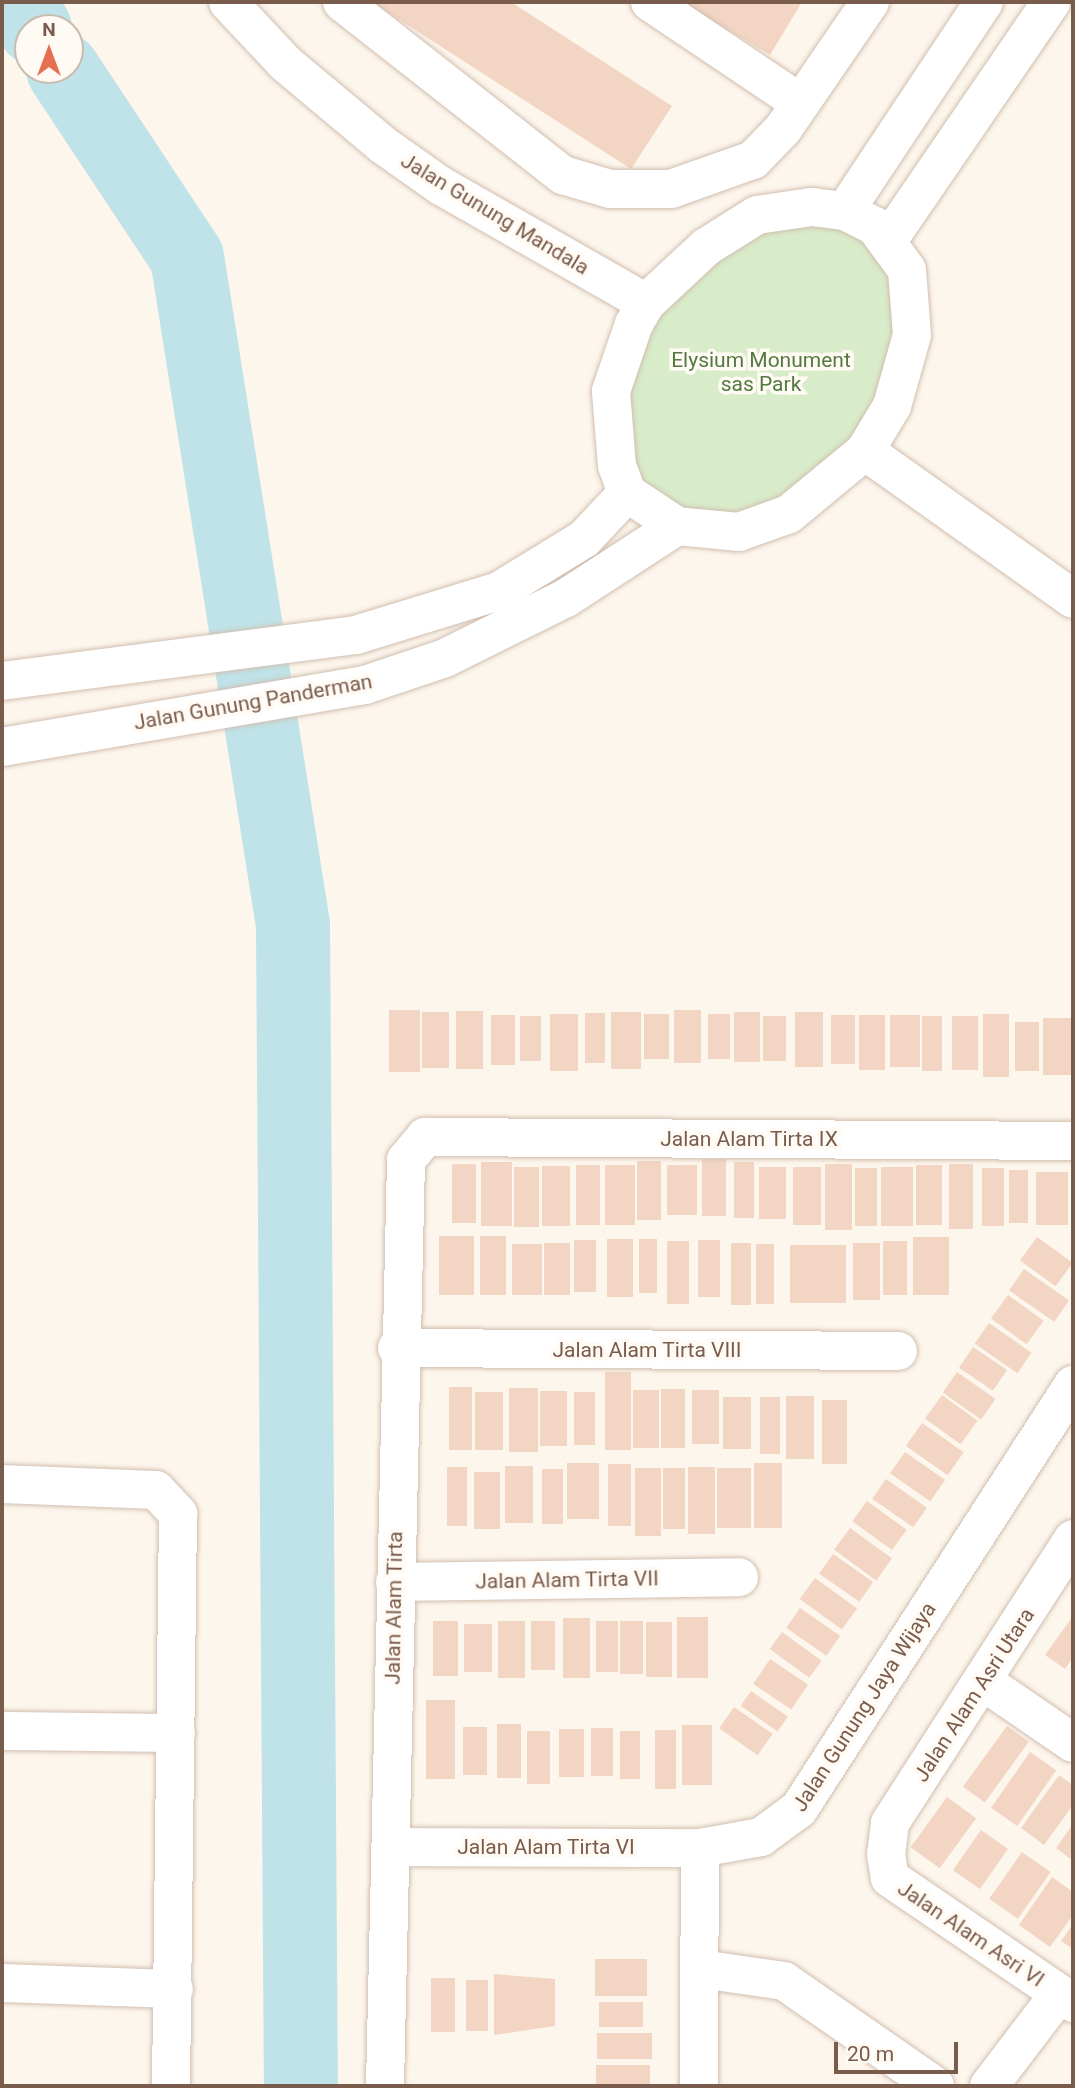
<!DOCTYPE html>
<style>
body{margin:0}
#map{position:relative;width:1075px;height:2088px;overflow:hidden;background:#fdf6ec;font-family:Roboto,sans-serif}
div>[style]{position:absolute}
.green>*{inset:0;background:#d8ecc9}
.river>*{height:74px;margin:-37px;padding:0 37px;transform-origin:37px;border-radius:37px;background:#bfe3e8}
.building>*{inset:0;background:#f3d5c3;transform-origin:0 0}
.roads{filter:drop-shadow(0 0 2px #d1beb0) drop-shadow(0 0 2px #d1beb0)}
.minor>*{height:38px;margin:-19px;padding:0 19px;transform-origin:19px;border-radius:19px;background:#fff}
span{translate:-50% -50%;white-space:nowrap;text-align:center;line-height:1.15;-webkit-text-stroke:7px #fffaf3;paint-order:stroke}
.street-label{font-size:21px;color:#7a5c4d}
.park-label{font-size:21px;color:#537a41}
.frame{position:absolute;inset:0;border:4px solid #7a5c4d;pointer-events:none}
.north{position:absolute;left:14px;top:14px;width:70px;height:70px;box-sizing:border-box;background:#fffaf3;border:2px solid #cabbb1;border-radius:50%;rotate:0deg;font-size:19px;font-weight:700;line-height:28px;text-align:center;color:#7a5c4d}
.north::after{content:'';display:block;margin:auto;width:24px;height:32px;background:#e76f51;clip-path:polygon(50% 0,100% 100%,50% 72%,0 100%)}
.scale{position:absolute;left:834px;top:2042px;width:124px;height:32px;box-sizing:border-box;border:4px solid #7a5c4d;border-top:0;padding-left:9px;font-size:21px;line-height:24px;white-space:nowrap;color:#7a5c4d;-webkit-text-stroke:5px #fffaf3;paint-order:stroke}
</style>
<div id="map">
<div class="green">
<i style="clip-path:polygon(757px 223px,873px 229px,901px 275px,902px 346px,862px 451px,740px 527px,630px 492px,616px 395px,654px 306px)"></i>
</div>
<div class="river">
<i style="left:18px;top:2px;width:31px;rotate:57deg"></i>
<i style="left:63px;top:70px;width:224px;rotate:56.5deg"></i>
<i style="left:187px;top:257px;width:676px;rotate:80.98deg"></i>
<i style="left:293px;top:925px;width:1161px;rotate:89.61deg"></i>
</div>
<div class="building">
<i style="clip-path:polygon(372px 2px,511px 2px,672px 106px,631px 169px)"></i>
<i style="clip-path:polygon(682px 2px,802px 2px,770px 55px)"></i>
<i style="left:389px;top:1010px;width:31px;height:62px"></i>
<i style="left:674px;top:1010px;width:27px;height:53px"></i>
<i style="left:456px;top:1011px;width:27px;height:58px"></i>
<i style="left:422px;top:1012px;width:27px;height:56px"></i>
<i style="left:611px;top:1012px;width:30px;height:57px"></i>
<i style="left:734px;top:1012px;width:26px;height:50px"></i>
<i style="left:795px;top:1012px;width:28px;height:55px"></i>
<i style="left:585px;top:1013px;width:20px;height:50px"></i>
<i style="left:550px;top:1014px;width:28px;height:57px"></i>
<i style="left:644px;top:1014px;width:25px;height:45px"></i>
<i style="left:708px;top:1014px;width:22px;height:45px"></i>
<i style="left:983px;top:1014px;width:26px;height:63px"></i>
<i style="left:491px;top:1015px;width:24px;height:50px"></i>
<i style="left:831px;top:1015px;width:24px;height:49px"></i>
<i style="left:859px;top:1015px;width:26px;height:55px"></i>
<i style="left:890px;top:1015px;width:30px;height:52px"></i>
<i style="left:520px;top:1016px;width:21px;height:45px"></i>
<i style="left:763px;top:1016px;width:23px;height:45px"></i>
<i style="left:922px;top:1016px;width:20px;height:55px"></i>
<i style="left:952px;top:1016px;width:26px;height:54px"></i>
<i style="left:1043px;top:1018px;width:28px;height:57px"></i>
<i style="left:1015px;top:1022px;width:24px;height:49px"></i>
<i style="left:702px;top:1159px;width:24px;height:57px"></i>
<i style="left:637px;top:1161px;width:24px;height:59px"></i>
<i style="left:481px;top:1162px;width:31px;height:64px"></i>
<i style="left:734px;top:1162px;width:20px;height:56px"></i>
<i style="left:452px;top:1164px;width:24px;height:59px"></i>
<i style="left:825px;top:1164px;width:27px;height:66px"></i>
<i style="left:949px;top:1164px;width:24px;height:65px"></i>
<i style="left:576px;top:1165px;width:24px;height:60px"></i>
<i style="left:605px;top:1165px;width:30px;height:60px"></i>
<i style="left:667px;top:1165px;width:30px;height:50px"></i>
<i style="left:916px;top:1165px;width:26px;height:60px"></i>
<i style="left:542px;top:1166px;width:28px;height:60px"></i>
<i style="left:514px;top:1167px;width:25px;height:60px"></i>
<i style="left:759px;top:1167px;width:27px;height:52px"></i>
<i style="left:793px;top:1167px;width:28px;height:58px"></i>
<i style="left:881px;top:1167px;width:32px;height:59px"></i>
<i style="left:855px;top:1168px;width:22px;height:58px"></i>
<i style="left:982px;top:1168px;width:22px;height:58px"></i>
<i style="left:1009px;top:1170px;width:19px;height:53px"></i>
<i style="left:1036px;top:1172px;width:32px;height:53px"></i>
<i style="left:439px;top:1236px;width:35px;height:59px"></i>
<i style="left:480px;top:1236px;width:26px;height:59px"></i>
<i style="left:913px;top:1237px;width:36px;height:58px"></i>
<i style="left:1037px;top:1237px;width:44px;height:29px;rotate:36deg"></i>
<i style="left:607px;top:1239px;width:26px;height:58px"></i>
<i style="left:639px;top:1239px;width:18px;height:54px"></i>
<i style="left:574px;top:1240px;width:22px;height:52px"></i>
<i style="left:698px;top:1240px;width:22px;height:57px"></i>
<i style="left:667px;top:1241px;width:22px;height:63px"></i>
<i style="left:883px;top:1241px;width:24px;height:54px"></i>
<i style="left:544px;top:1243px;width:26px;height:52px"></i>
<i style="left:731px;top:1243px;width:20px;height:62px"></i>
<i style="left:853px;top:1243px;width:27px;height:57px"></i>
<i style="left:512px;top:1244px;width:30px;height:51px"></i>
<i style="left:756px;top:1244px;width:18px;height:60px"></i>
<i style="left:790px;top:1245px;width:56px;height:58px"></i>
<i style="left:1024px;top:1269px;width:55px;height:26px;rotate:35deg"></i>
<i style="left:1008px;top:1295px;width:44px;height:29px;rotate:36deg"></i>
<i style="left:989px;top:1323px;width:52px;height:25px;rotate:35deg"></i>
<i style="left:973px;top:1347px;width:41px;height:25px;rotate:34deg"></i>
<i style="left:605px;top:1372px;width:26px;height:78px"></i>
<i style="left:957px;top:1372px;width:47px;height:25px;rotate:35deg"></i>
<i style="left:449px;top:1387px;width:23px;height:63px"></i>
<i style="left:509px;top:1388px;width:29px;height:64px"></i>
<i style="left:661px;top:1389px;width:24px;height:59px"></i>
<i style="left:633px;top:1390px;width:26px;height:58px"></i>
<i style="left:692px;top:1390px;width:27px;height:54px"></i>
<i style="left:540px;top:1391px;width:27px;height:55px"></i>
<i style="left:475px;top:1392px;width:28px;height:58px"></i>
<i style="left:574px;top:1392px;width:21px;height:53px"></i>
<i style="left:942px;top:1395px;width:44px;height:29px;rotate:36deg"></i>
<i style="left:786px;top:1396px;width:28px;height:63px"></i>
<i style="left:723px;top:1397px;width:28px;height:52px"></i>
<i style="left:760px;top:1397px;width:20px;height:57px"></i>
<i style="left:822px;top:1400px;width:25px;height:64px"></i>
<i style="left:922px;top:1423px;width:51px;height:28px;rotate:35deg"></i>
<i style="left:905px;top:1452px;width:49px;height:26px;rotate:35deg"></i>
<i style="left:567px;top:1463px;width:32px;height:56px"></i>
<i style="left:754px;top:1463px;width:28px;height:65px"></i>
<i style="left:608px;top:1464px;width:23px;height:62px"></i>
<i style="left:505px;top:1466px;width:28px;height:57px"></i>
<i style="left:447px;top:1467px;width:20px;height:59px"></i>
<i style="left:688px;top:1467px;width:27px;height:67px"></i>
<i style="left:635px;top:1468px;width:26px;height:68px"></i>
<i style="left:663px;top:1468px;width:22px;height:61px"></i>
<i style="left:717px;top:1468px;width:34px;height:60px"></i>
<i style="left:542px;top:1469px;width:21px;height:55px"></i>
<i style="left:474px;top:1472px;width:26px;height:57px"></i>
<i style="left:886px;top:1479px;width:50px;height:24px;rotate:35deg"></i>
<i style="left:867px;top:1501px;width:49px;height:25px;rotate:36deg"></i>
<i style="left:850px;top:1528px;width:52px;height:27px;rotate:36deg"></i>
<i style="left:833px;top:1554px;width:49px;height:24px;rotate:35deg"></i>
<i style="left:815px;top:1578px;width:52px;height:26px;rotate:36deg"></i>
<i style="left:800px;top:1608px;width:49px;height:24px;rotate:35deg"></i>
<i style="clip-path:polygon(1073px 1616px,1073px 1657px,1065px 1669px,1045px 1655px)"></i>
<i style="left:677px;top:1617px;width:31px;height:61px"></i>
<i style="left:563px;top:1618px;width:27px;height:60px"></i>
<i style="left:433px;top:1621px;width:25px;height:55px"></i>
<i style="left:498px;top:1621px;width:27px;height:57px"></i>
<i style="left:531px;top:1621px;width:24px;height:49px"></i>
<i style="left:596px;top:1621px;width:22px;height:51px"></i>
<i style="left:620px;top:1621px;width:23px;height:53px"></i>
<i style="left:646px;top:1622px;width:26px;height:55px"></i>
<i style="left:464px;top:1624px;width:28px;height:48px"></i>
<i style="left:782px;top:1632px;width:49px;height:21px;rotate:36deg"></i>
<i style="left:770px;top:1659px;width:46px;height:30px;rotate:34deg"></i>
<i style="left:751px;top:1691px;width:45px;height:18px;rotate:35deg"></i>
<i style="left:426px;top:1700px;width:29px;height:79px"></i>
<i style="left:734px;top:1707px;width:47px;height:26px;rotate:35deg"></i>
<i style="left:497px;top:1724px;width:24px;height:54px"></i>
<i style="left:682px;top:1725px;width:30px;height:60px"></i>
<i style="left:1007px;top:1726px;width:27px;height:75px;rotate:36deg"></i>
<i style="left:463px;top:1727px;width:24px;height:48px"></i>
<i style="left:591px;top:1728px;width:22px;height:48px"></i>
<i style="left:559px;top:1729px;width:25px;height:48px"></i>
<i style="left:655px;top:1730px;width:21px;height:59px"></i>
<i style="left:527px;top:1731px;width:23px;height:53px"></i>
<i style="left:620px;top:1731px;width:20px;height:48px"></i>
<i style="left:1030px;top:1752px;width:32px;height:68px;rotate:35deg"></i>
<i style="clip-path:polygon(1059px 1775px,1073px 1785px,1073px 1805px,1044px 1845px,1021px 1828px)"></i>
<i style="left:947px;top:1797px;width:36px;height:62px;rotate:36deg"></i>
<i style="clip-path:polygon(1073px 1824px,1073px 1861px,1056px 1848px)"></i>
<i style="left:981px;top:1830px;width:33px;height:49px;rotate:35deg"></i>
<i style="left:1022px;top:1852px;width:35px;height:57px;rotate:35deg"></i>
<i style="clip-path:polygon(1052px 1877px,1073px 1892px,1073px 1915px,1050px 1947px,1019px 1925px)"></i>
<i style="clip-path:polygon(1073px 1924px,1073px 1949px,1061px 1941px)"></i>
<i style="left:595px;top:1959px;width:52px;height:37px"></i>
<i style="clip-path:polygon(494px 1974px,555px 1979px,555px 2026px,494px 2035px)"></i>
<i style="left:431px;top:1978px;width:24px;height:54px"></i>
<i style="left:466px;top:1980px;width:22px;height:51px"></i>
<i style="left:599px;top:2002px;width:44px;height:25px"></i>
<i style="left:597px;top:2033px;width:55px;height:26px"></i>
<i style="left:596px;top:2065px;width:54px;height:21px"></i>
</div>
<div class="roads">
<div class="minor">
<i style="left:228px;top:2px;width:83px;rotate:46.9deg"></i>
<i style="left:285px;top:63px;width:128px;rotate:39.9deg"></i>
<i style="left:383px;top:145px;width:71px;rotate:35.3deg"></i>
<i style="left:441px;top:186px;width:236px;rotate:29.7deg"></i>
<i style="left:342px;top:2px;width:281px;rotate:38.1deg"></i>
<i style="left:563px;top:175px;width:49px;rotate:16.6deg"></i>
<i style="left:610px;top:189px;width:61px"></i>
<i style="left:671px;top:189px;width:87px;rotate:-19.5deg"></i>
<i style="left:753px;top:160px;width:43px;rotate:-45.9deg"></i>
<i style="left:783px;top:129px;width:154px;rotate:-55.6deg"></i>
<i style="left:650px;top:2px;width:179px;rotate:33.9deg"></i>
<i style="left:812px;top:207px;width:33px;rotate:7deg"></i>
<i style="left:845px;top:211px;width:34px;rotate:27deg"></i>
<i style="left:875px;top:226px;width:54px;rotate:54deg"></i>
<i style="left:907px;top:270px;width:65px;rotate:85.6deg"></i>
<i style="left:912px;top:335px;width:74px;rotate:105.7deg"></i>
<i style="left:892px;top:406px;width:52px;rotate:121deg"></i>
<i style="left:865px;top:451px;width:99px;rotate:140.3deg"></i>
<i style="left:789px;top:514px;width:53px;rotate:160.2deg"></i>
<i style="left:739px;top:532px;width:62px;rotate:-174.5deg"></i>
<i style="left:677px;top:526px;width:60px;rotate:-146.6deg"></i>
<i style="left:627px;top:493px;width:29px;rotate:-110deg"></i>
<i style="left:617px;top:466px;width:75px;rotate:-94.6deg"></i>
<i style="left:611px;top:391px;width:71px;rotate:-71.1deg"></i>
<i style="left:634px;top:324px;width:24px;rotate:-60deg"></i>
<i style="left:646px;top:303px;width:82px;rotate:-43deg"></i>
<i style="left:706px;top:247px;width:60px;rotate:-32.1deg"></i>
<i style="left:757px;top:215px;width:56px;rotate:-8.3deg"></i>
<i style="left:845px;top:211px;width:251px;rotate:-56.4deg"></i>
<i style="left:889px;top:239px;width:287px;rotate:-55.6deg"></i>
<i style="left:865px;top:451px;width:255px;rotate:35.4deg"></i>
<i style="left:2px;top:681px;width:357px;rotate:-7.4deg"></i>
<i style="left:356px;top:635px;width:150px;rotate:-17.1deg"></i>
<i style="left:499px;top:591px;width:100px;rotate:-31.5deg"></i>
<i style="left:584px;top:539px;width:63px;rotate:-46.9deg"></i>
<i style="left:2px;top:747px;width:368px;rotate:-9.7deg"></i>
<i style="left:365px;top:685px;width:84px;rotate:-18.6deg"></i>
<i style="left:445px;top:658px;width:135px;rotate:-26.4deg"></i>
<i style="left:566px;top:598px;width:132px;rotate:-33deg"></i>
<i style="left:397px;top:1348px;width:501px;rotate:0.34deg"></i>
<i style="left:2px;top:1484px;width:154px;rotate:2.2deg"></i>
<i style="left:156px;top:1490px;width:33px;rotate:47deg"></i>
<i style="left:178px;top:1514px;width:572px;rotate:90.7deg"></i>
<i style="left:1073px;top:1539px;width:338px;rotate:122.8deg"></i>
<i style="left:890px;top:1823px;width:31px;rotate:97deg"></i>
<i style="left:886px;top:1854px;width:24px;rotate:81deg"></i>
<i style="left:890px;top:1878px;width:222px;rotate:34.3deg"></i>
<i style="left:395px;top:1582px;width:344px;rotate:-0.8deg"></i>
<i style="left:984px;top:1682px;width:108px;rotate:34.4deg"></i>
<i style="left:2px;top:1731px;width:174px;rotate:0.7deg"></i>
<i style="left:392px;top:1847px;width:308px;rotate:0.2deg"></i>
<i style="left:701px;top:1969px;width:84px;rotate:8.2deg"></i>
<i style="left:784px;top:1981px;width:184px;rotate:34.8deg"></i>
<i style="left:2px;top:1983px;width:172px;rotate:2deg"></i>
<i style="left:385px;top:2086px;width:926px;rotate:-88.7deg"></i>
<i style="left:406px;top:1160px;width:30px;rotate:-50deg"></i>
<i style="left:425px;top:1137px;width:648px;rotate:0.35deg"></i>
<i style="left:699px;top:2086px;width:238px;rotate:-89.8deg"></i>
<i style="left:700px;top:1848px;width:62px;rotate:-10.2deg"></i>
<i style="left:761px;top:1837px;width:47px;rotate:-36.4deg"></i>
<i style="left:799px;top:1809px;width:505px;rotate:-57.13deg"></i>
<i style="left:989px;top:2086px;width:116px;rotate:-52.7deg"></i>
</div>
</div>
<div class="street-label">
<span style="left:495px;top:214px;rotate:31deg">Jalan Gunung Mandala</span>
<span style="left:253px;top:702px;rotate:-10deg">Jalan Gunung Panderman</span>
<span style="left:749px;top:1139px">Jalan Alam Tirta IX</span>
<span style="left:647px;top:1350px">Jalan Alam Tirta VIII</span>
<span style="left:567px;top:1580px;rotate:-1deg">Jalan Alam Tirta VII</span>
<span style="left:394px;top:1608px;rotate:-89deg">Jalan Alam Tirta</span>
<span style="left:974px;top:1695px;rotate:-57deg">Jalan Alam Asri Utara</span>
<span style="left:864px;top:1707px;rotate:-57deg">Jalan Gunung Jaya Wijaya</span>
<span style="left:546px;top:1847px">Jalan Alam Tirta VI</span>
<span style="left:971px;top:1934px;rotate:34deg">Jalan Alam Asri VI</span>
</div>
<div class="park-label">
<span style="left:761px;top:372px">Elysium Monument<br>sas Park</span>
</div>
<div class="frame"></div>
<div class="north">N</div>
<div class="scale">20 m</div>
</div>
